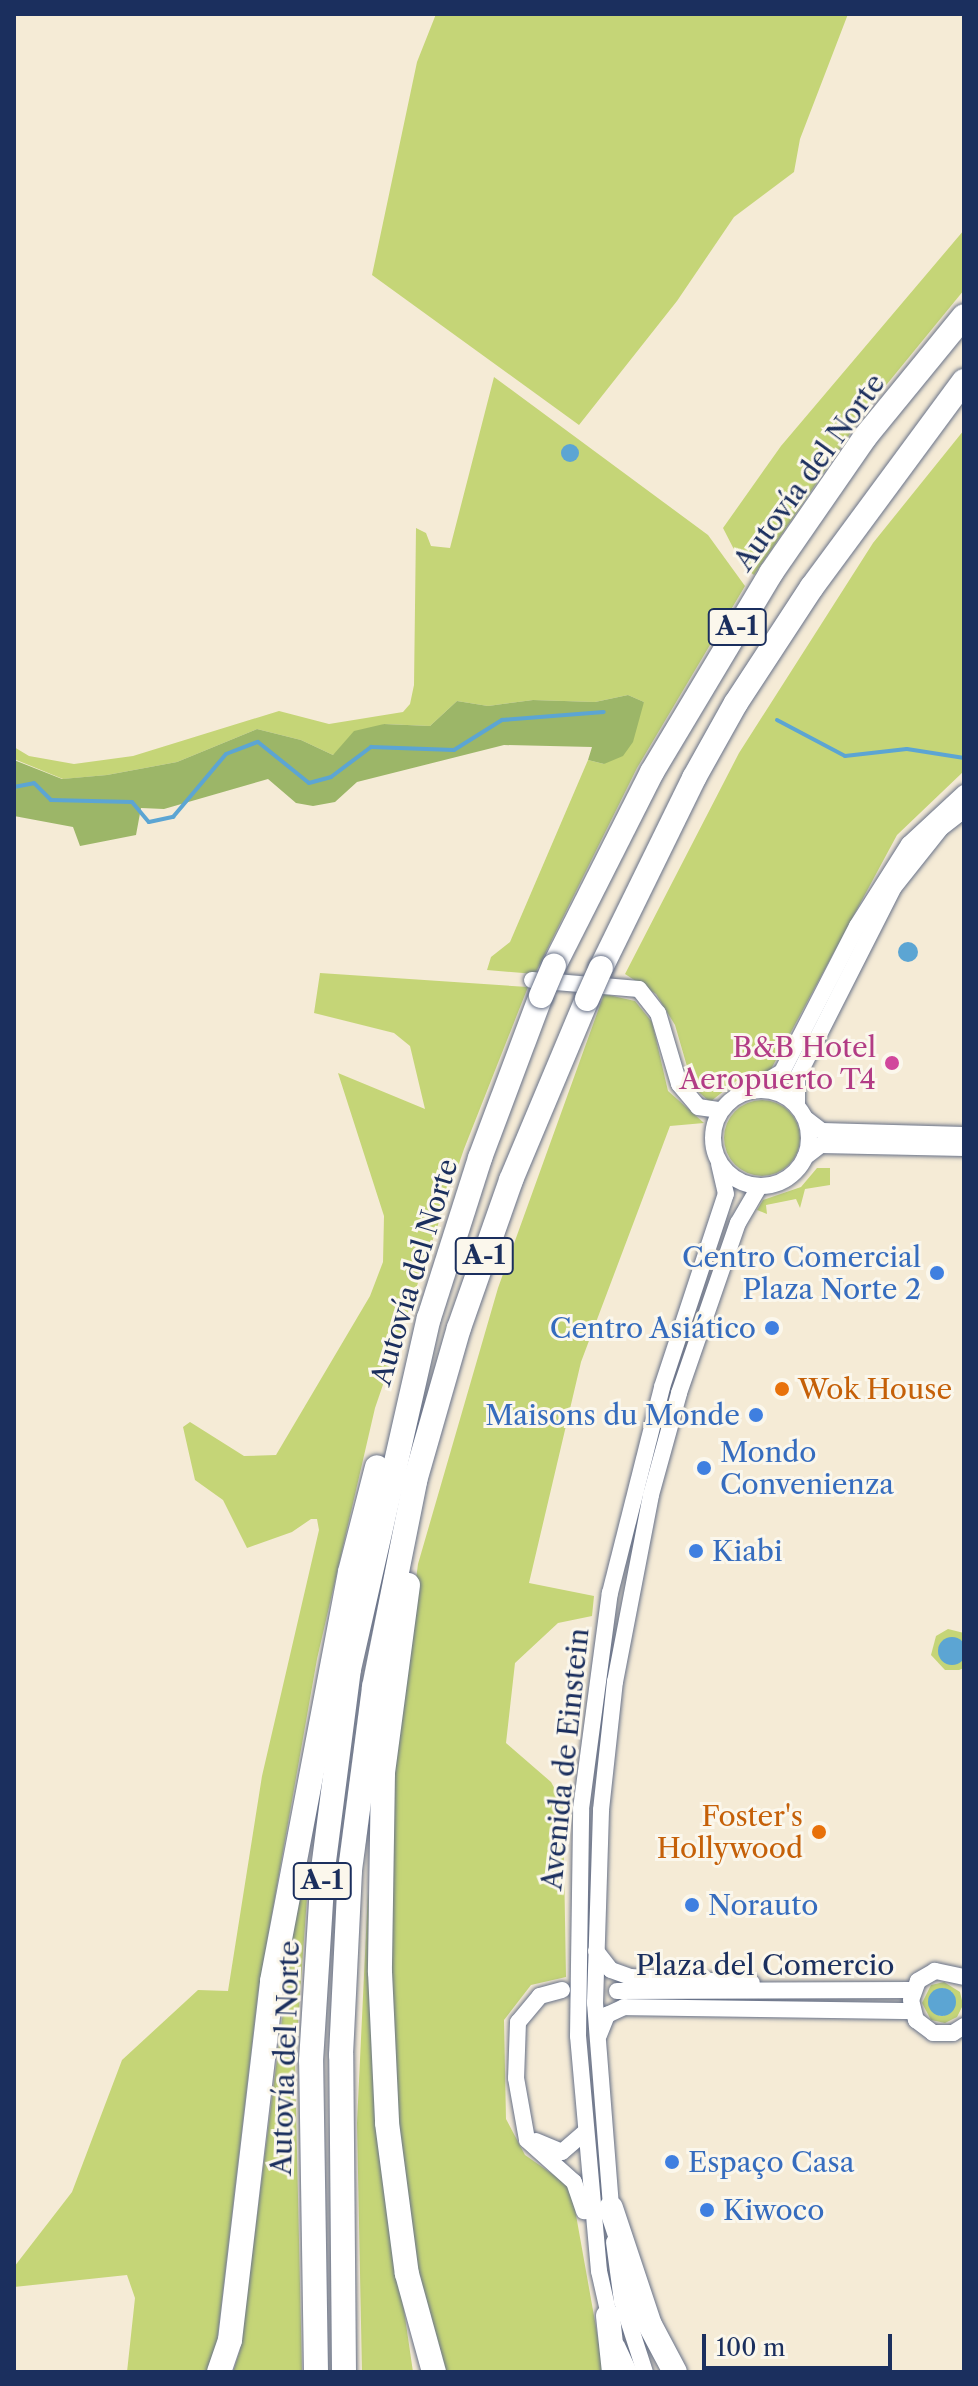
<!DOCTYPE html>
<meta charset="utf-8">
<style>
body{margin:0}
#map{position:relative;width:978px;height:2386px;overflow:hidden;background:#f5ebd6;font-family:"Libre Caslon Text",serif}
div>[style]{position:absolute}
.green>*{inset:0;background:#c5d577}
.round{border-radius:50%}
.forest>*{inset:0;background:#9cb668}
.water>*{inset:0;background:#5ca5d3}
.stream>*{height:4px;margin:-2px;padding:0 2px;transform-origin:2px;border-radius:2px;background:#5ca5d3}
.roads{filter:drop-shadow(0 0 2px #677188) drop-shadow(0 0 2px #677188)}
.minor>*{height:16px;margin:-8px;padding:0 8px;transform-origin:8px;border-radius:8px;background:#fff}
.minor>.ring{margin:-8px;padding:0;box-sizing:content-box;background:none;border:16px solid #fff;border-radius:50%}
.highway>*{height:24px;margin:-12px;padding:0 12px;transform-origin:12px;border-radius:12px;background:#fff}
.bridges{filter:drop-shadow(0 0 2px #677188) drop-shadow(0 0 2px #677188)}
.highway-bridge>*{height:24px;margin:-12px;padding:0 12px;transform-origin:12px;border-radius:12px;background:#fff}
.dots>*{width:22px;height:22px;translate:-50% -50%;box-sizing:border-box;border:4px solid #fbf7ec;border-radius:50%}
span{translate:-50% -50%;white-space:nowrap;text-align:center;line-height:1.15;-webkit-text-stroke:6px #fbf7ec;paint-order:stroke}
.shield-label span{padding:2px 6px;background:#fbf7ec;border:2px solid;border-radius:6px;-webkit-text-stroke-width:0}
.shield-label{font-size:26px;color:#1b2f5e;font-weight:700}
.street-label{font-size:28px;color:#1b2f5e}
.hotel-label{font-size:28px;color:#b23c85}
.right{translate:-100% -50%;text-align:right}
.shop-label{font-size:28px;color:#366cbe}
.left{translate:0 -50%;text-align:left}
.food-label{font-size:28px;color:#c56008}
.frame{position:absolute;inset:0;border:16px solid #1b2f5e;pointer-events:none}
.scale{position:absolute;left:702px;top:2334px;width:190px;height:36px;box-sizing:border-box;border:4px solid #1b2f5e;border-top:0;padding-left:10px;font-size:24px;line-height:28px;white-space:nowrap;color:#1b2f5e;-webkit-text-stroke:6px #fbf7ec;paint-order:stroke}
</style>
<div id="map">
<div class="green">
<i style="clip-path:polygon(436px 14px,848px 14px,800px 139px,794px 172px,734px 217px,677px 301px,579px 425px,372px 275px,417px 62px)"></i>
<i style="clip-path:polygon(964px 230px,964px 290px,869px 406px,754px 575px,743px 567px,723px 528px,781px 446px)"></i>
<i style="clip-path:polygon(494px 377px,708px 535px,745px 586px,637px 768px,535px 974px,487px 970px,491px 957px,510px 942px,588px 760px,604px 764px,644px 702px,628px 695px,595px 702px,533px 700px,488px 706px,457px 701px,430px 726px,384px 724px,333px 755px,301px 740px,257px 729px,177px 762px,107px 775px,63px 779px,14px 759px,14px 747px,29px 756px,74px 764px,133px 756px,279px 711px,329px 724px,403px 712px,410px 704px,414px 685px,416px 528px,426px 533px,431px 546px,450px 548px)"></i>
<i style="clip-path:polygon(964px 430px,964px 771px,897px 835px,770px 1071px,740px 1078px,710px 1102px,693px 1087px,675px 1025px,656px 994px,625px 974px,739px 753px,873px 543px)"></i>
<i style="clip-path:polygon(320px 973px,528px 987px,464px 1149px,375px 1408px,317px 1659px,258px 1993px,215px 2359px,209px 2372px,127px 2372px,135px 2298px,127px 2275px,14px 2287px,14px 2267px,72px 2192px,122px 2060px,198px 1990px,228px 1991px,262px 1776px,319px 1530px,317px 1519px,311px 1519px,292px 1532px,247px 1548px,223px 1500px,195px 1480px,183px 1427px,190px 1422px,244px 1456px,276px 1455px,370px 1296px,383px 1262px,384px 1216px,338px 1073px,425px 1109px,410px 1046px,394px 1033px,314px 1013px)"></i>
<i style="clip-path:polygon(604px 994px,635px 1001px,652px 1022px,668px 1091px,704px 1123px,670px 1126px,581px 1362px,529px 1583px,594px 1596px,592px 1616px,558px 1623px,515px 1663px,506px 1743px,551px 1782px,563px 1804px,566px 1977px,531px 1985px,504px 2020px,506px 2119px,525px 2155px,571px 2187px,604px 2372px,443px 2372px,413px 2259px,394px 2079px,385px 1818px,418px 1564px,498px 1288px)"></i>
<i class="round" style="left:724px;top:1100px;width:76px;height:76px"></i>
<i style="clip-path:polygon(817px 1168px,830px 1168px,830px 1185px,805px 1189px,800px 1208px,796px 1199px,766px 1205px,767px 1214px,757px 1210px,763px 1200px,801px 1187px)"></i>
<i style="clip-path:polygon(948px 1629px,964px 1633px,964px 1668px,959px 1670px,945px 1670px,931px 1655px,936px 1636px)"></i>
<i style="clip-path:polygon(301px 1870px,309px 1870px,295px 2064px,302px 2372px,233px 2372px,240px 2350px)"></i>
<i style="clip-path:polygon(368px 1891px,377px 2125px,413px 2372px,362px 2372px,357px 2123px)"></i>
<i style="clip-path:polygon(evenodd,944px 1982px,960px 1992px,963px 2005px,957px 2017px,945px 2023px,931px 2020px,922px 2003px,931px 1985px,944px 1982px,943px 1988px,952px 1992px,944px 2016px,939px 2016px,934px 1991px,943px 1988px)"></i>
</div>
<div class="forest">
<i style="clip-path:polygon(628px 695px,644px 702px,633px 742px,623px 756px,604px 764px,588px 760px,592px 747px,504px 745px,357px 782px,335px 802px,313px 806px,296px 803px,268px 779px,164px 809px,141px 808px,136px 835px,80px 846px,73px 827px,14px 816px,14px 760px,62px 779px,107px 775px,177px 762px,257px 729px,301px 740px,333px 755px,354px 731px,384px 724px,430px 726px,457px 701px,488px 706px,533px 700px,595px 702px)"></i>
</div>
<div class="water">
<i class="round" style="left:561px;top:444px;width:18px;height:18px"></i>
<i class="round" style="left:898px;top:942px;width:20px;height:20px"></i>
<i class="round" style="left:938px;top:1637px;width:28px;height:28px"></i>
<i class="round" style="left:928px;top:1988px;width:28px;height:28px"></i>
</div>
<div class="stream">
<i style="left:777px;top:720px;width:77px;rotate:27.9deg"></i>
<i style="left:845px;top:756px;width:62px;rotate:-6.4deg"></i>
<i style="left:907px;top:749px;width:58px;rotate:9deg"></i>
<i style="left:14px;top:787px;width:20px;rotate:-11deg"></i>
<i style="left:34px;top:783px;width:24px;rotate:45deg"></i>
<i style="left:51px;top:800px;width:81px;rotate:1.4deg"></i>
<i style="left:132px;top:802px;width:26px;rotate:50deg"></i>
<i style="left:149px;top:822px;width:25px;rotate:-12deg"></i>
<i style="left:173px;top:817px;width:82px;rotate:-49.9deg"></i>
<i style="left:226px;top:754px;width:34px;rotate:-21deg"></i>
<i style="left:258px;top:742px;width:65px;rotate:38.8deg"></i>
<i style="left:309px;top:783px;width:23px;rotate:-15deg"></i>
<i style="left:331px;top:777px;width:50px;rotate:-36.9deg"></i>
<i style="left:371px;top:747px;width:83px;rotate:2.1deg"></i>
<i style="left:454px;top:750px;width:57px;rotate:-32deg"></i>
<i style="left:502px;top:720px;width:102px;rotate:-4.5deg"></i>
</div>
<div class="roads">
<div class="minor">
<i style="left:532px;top:980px;width:107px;rotate:4.8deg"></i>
<i style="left:639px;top:989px;width:31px;rotate:52deg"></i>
<i style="left:658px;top:1013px;width:74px;rotate:73.5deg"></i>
<i style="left:679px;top:1084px;width:30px;rotate:50deg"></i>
<i style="left:698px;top:1107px;width:22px;rotate:8deg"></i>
<i class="ring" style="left:713px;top:1090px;width:80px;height:80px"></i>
<i style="left:751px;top:1090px;width:36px;rotate:-30deg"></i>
<i style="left:782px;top:1072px;width:164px;rotate:-62.8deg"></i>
<i style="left:857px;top:926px;width:97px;rotate:-57.6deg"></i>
<i style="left:909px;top:844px;width:75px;rotate:-42.8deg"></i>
<i style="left:797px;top:1105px;width:27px;rotate:-90deg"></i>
<i style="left:797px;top:1078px;width:214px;rotate:-63.1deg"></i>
<i style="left:894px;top:887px;width:75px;rotate:-51.5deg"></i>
<i style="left:941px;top:828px;width:29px;rotate:-38deg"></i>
<i style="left:806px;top:1119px;width:20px;rotate:37deg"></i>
<i style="left:822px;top:1131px;width:142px;rotate:1.6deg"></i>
<i style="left:805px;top:1157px;width:20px;rotate:-37deg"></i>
<i style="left:821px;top:1145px;width:143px;rotate:1.2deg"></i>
<i style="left:596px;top:1951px;width:24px;rotate:52deg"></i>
<i style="left:611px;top:1970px;width:20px;rotate:20deg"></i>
<i style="left:630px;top:1977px;width:122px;rotate:2.8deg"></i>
<i style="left:964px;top:1977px;width:30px;rotate:-168deg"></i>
<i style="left:935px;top:1971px;width:20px;rotate:150deg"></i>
<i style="left:918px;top:1981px;width:20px;rotate:110deg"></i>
<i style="left:911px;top:2000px;width:21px;rotate:76deg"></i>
<i style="left:916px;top:2020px;width:21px;rotate:37deg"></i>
<i style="left:933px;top:2033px;width:20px"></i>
<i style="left:953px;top:2033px;width:13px;rotate:-32deg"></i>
<i style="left:562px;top:1990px;width:23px;rotate:165deg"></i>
<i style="left:540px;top:1996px;width:34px;rotate:130deg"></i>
<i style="left:518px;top:2022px;width:56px;rotate:92deg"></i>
<i style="left:516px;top:2078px;width:63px;rotate:79.9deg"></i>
<i style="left:527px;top:2140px;width:63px;rotate:41.8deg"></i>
<i style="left:574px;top:2182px;width:31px;rotate:71deg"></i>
<i style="left:617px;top:1991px;width:296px;rotate:-0.2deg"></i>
<i style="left:599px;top:2035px;width:22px;rotate:-68deg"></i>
<i style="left:607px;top:2015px;width:19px;rotate:-25deg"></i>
<i style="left:624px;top:2007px;width:288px;rotate:0.8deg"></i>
<i style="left:536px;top:2141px;width:28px;rotate:23deg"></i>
<i style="left:562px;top:2152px;width:29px;rotate:-41deg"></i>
<i style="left:612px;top:2219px;width:217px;rotate:-94.5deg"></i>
<i style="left:595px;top:2003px;width:193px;rotate:-88.2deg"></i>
<i style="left:601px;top:1810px;width:129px;rotate:-83.8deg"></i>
<i style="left:615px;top:1682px;width:190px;rotate:-79.1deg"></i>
<i style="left:651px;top:1495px;width:106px;rotate:-74.6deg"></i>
<i style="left:679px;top:1393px;width:180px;rotate:-70.9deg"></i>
<i style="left:738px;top:1223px;width:42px;rotate:-59.7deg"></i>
<i style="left:614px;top:2242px;width:60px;rotate:82.3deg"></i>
<i style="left:622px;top:2301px;width:75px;rotate:72.1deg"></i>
<i style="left:611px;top:2324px;width:54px;rotate:-102.8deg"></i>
<i style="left:599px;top:2271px;width:236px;rotate:-95.1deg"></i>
<i style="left:578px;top:2036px;width:227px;rotate:-89.2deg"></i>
<i style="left:581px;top:1809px;width:218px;rotate:-82.4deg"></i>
<i style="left:610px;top:1593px;width:212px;rotate:-75.8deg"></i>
<i style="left:662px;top:1387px;width:203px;rotate:-71.7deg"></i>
<i style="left:726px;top:1194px;width:31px;rotate:-103deg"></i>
<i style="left:617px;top:2346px;width:29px;rotate:65deg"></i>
</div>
<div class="highway">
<i style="left:554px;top:966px;width:217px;rotate:-63.2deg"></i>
<i style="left:652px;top:772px;width:232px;rotate:-59.1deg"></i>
<i style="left:771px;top:573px;width:165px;rotate:-55.3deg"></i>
<i style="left:865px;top:437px;width:156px;rotate:-50.7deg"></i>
<i style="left:601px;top:968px;width:212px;rotate:-63.9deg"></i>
<i style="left:694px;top:778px;width:86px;rotate:-60.8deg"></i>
<i style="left:736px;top:703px;width:139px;rotate:-56.8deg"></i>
<i style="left:812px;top:587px;width:256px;rotate:-53.6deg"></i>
<i style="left:408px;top:1585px;width:190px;rotate:97.6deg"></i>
<i style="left:383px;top:1773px;width:199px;rotate:90.9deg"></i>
<i style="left:380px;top:1972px;width:151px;rotate:87.3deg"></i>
<i style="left:387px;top:2123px;width:152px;rotate:82.5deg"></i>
<i style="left:407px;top:2274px;width:102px;rotate:74.6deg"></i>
<i style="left:611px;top:2208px;width:123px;rotate:71.6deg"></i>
<i style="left:650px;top:2325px;width:53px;rotate:62deg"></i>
<i style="left:608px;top:2316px;width:56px;rotate:83.9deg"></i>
<i style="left:219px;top:2372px;width:34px;rotate:-71deg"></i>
<i style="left:230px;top:2340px;width:361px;rotate:-83.3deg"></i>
<i style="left:272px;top:1981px;width:416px;rotate:-79.2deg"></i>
<i style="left:350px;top:1572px;width:108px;rotate:-75.6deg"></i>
<i style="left:316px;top:2372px;width:311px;rotate:-90.9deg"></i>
<i style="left:311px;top:2061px;width:192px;rotate:-86.4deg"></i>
<i style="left:323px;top:1869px;width:202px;rotate:-82.6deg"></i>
<i style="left:349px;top:1669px;width:360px;rotate:-77.2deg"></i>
<i style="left:429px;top:1318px;width:168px;rotate:-72.3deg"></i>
<i style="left:480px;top:1158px;width:173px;rotate:-69.4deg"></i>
<i style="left:344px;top:2372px;width:317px;rotate:-90.5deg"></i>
<i style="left:341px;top:2055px;width:185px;rotate:-87.2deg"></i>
<i style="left:350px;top:1870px;width:185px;rotate:-82.5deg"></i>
<i style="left:374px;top:1687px;width:210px;rotate:-78.7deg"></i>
<i style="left:415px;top:1481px;width:159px;rotate:-74deg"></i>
<i style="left:459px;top:1328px;width:157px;rotate:-70.6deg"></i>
<i style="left:511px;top:1180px;width:196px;rotate:-67.2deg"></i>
</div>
</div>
<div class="bridges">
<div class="highway-bridge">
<i style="left:541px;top:996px;width:33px;rotate:-67deg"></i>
<i style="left:587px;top:999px;width:34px;rotate:-66deg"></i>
</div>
</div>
<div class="dots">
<i style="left:892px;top:1063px;background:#d1479c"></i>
<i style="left:937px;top:1273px;background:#3f7fe0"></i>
<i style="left:772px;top:1328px;background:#3f7fe0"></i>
<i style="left:782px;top:1389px;background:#e8710a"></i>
<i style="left:756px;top:1415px;background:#3f7fe0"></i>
<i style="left:704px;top:1468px;background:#3f7fe0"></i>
<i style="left:696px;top:1551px;background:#3f7fe0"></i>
<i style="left:819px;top:1832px;background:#e8710a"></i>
<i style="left:692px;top:1905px;background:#3f7fe0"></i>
<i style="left:672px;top:2162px;background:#3f7fe0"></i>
<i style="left:707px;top:2210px;background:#3f7fe0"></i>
</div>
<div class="shield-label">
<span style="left:737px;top:627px">A-1</span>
<span style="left:484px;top:1256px">A-1</span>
<span style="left:322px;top:1881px">A-1</span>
</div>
<div class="street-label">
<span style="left:809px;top:472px;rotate:-54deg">Autovía del Norte</span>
<span style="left:414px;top:1272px;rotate:-73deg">Autovía del Norte</span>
<span style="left:565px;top:1759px;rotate:-84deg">Avenida de Einstein</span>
<span style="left:765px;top:1965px">Plaza del Comercio</span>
<span style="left:285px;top:2058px;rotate:-88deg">Autovía del Norte</span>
</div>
<div class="hotel-label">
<span class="right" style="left:876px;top:1063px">B&amp;B Hotel<br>Aeropuerto T4</span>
</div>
<div class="shop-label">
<span class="right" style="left:921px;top:1273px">Centro Comercial<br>Plaza Norte 2</span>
<span class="right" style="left:756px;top:1328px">Centro Asiático</span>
<span class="right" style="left:740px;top:1415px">Maisons du Monde</span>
<span class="left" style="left:720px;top:1468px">Mondo<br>Convenienza</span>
<span class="left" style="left:712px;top:1551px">Kiabi</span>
<span class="left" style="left:708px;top:1905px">Norauto</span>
<span class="left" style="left:688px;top:2162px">Espaço Casa</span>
<span class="left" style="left:723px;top:2210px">Kiwoco</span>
</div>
<div class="food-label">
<span class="left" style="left:798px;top:1389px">Wok House</span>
<span class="right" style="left:803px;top:1832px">Foster's<br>Hollywood</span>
</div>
<div class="frame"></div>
<div class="scale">100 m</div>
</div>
